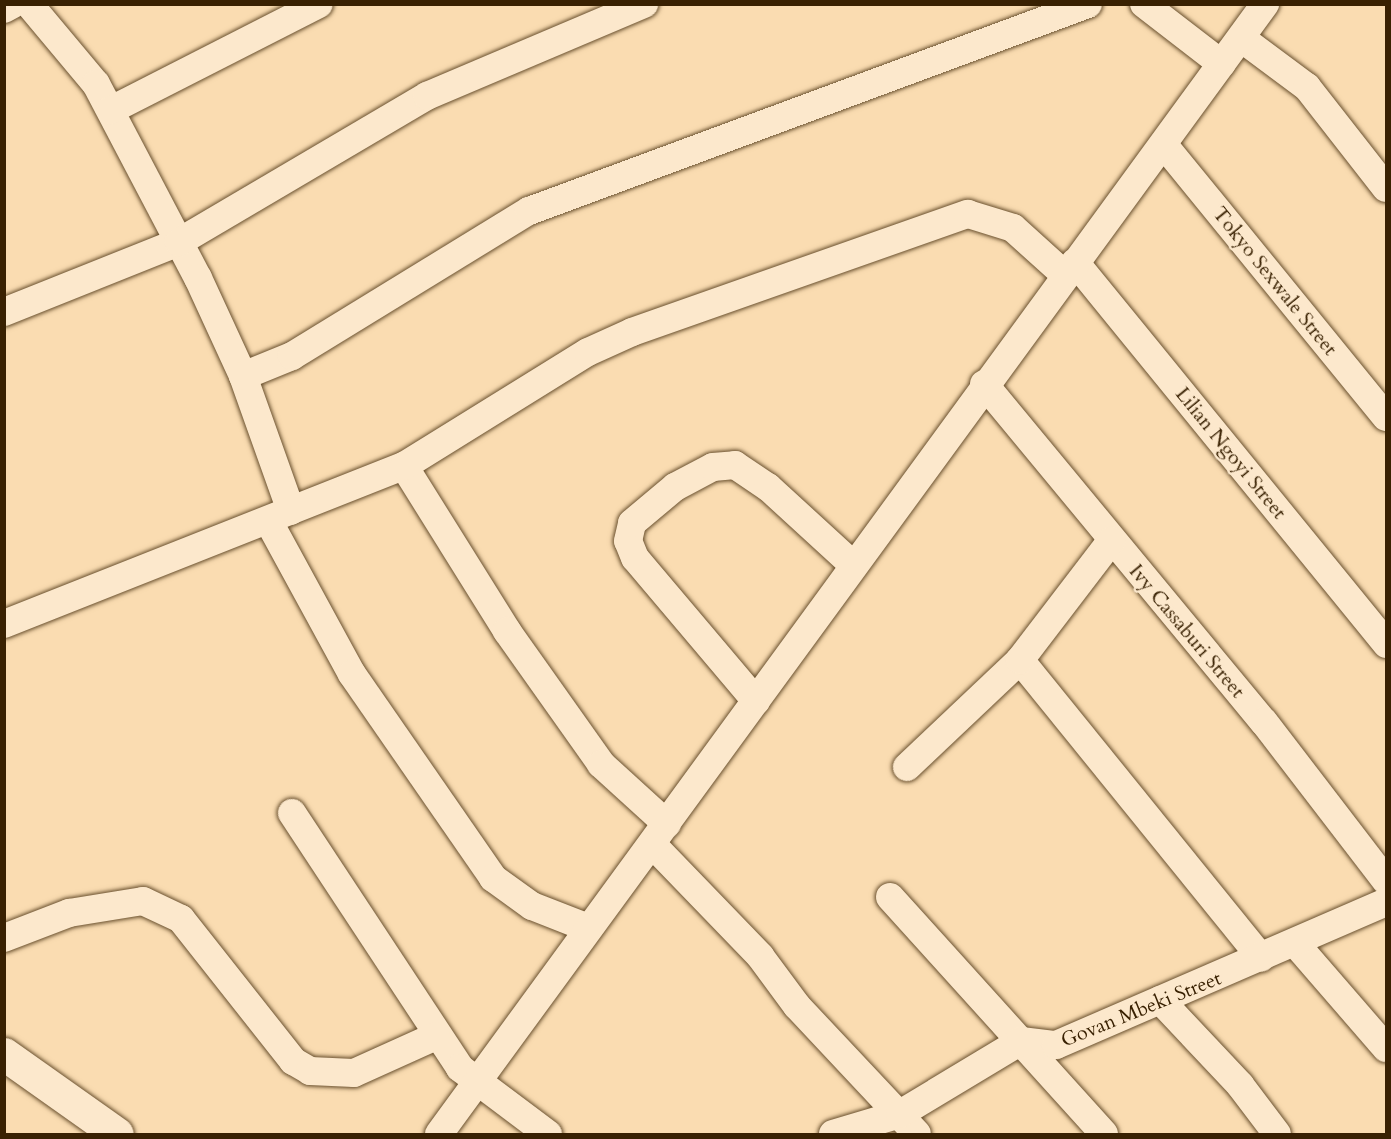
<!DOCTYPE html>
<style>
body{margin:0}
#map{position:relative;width:1391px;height:1139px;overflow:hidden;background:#fadcb1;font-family:Cardo,serif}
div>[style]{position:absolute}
.roads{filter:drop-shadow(0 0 2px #69502e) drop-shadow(0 0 2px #69502e)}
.minor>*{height:28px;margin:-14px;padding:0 14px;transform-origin:14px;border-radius:14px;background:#fce8cc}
.tertiary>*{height:33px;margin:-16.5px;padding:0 16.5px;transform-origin:16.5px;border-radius:16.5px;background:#fce8cc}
span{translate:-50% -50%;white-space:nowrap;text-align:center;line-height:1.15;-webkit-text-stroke:5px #fce8cc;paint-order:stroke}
.street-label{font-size:20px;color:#392102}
.frame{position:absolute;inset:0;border:6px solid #392102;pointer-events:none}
</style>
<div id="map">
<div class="roads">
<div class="minor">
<i style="left:29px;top:4px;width:104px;rotate:50.1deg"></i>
<i style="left:96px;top:84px;width:219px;rotate:62.3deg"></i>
<i style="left:198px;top:278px;width:108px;rotate:65.3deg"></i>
<i style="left:243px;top:376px;width:143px;rotate:70.4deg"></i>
<i style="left:1144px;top:4px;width:98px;rotate:37.6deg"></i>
<i style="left:4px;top:9px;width:10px;rotate:-29deg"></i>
<i style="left:1241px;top:38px;width:82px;rotate:36.6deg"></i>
<i style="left:1307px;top:87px;width:128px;rotate:52deg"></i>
<i style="left:111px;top:110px;width:233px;rotate:-27deg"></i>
<i style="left:1164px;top:145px;width:351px;rotate:50.8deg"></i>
<i style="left:1075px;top:262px;width:493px;rotate:50.8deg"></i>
<i style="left:4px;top:312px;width:188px;rotate:-21.8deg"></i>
<i style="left:179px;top:242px;width:288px;rotate:-30.5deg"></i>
<i style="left:427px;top:96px;width:236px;rotate:-23deg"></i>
<i style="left:243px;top:376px;width:53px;rotate:-22.2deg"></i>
<i style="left:292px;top:356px;width:278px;rotate:-31.5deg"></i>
<i style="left:529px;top:211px;width:596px;rotate:-20.32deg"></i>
<i style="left:984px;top:384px;width:439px;rotate:50.4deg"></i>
<i style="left:1264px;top:722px;width:200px;rotate:52.5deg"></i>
<i style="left:404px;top:466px;width:195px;rotate:58deg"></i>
<i style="left:507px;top:631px;width:163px;rotate:54.7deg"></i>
<i style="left:601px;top:764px;width:89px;rotate:42.3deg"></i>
<i style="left:269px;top:522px;width:173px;rotate:61.4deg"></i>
<i style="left:352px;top:674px;width:248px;rotate:55.3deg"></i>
<i style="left:493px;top:878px;width:48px;rotate:35.7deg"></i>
<i style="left:532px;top:906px;width:60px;rotate:21.4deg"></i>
<i style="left:4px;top:624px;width:430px;rotate:-21.6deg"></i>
<i style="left:404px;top:466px;width:216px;rotate:-31.8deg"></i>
<i style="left:588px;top:352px;width:48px;rotate:-24.4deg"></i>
<i style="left:632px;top:332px;width:356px;rotate:-19.4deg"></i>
<i style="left:968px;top:214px;width:47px;rotate:17.3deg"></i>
<i style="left:1013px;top:228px;width:70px;rotate:42.1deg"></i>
<i style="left:1020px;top:660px;width:383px;rotate:51deg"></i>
<i style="left:756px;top:701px;width:187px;rotate:-130.2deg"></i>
<i style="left:635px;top:558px;width:18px;rotate:-112deg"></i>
<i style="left:628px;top:541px;width:18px;rotate:-77deg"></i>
<i style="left:632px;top:523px;width:56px;rotate:-39.9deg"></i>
<i style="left:675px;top:487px;width:43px;rotate:-27.8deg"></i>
<i style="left:713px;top:467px;width:22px;rotate:-5deg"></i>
<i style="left:735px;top:465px;width:40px;rotate:34deg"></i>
<i style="left:768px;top:487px;width:114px;rotate:42.5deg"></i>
<i style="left:907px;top:767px;width:156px;rotate:-43.4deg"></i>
<i style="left:1020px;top:660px;width:150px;rotate:-52.6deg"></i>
<i style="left:292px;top:813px;width:305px;rotate:56.6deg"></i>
<i style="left:460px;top:1068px;width:110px;rotate:36.9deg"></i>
<i style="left:652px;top:844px;width:156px;rotate:46deg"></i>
<i style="left:760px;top:956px;width:62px;rotate:53.5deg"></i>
<i style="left:797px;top:1006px;width:175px;rotate:46.8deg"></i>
<i style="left:890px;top:897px;width:319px;rotate:47.9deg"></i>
<i style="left:4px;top:938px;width:70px;rotate:-21deg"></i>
<i style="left:69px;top:913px;width:75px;rotate:-9.2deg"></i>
<i style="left:143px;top:901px;width:42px;rotate:25.3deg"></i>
<i style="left:181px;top:919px;width:181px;rotate:51.7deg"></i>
<i style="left:293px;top:1061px;width:20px;rotate:30deg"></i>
<i style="left:310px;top:1071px;width:44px;rotate:2.6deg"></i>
<i style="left:354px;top:1073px;width:90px;rotate:-24.3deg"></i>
<i style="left:1295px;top:943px;width:139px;rotate:49.1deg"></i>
<i style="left:1160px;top:1000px;width:117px;rotate:46.7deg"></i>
<i style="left:1240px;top:1085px;width:61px;rotate:52.9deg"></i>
<i style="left:439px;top:1134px;width:1400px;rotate:-53.83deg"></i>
<i style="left:833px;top:1134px;width:70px;rotate:-16.6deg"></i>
<i style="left:900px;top:1114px;width:141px;rotate:-31.1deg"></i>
<i style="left:1021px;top:1041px;width:35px;rotate:7deg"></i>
<i style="left:1056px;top:1045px;width:360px;rotate:-23.4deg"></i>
</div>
<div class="tertiary">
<i style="left:4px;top:1054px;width:138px;rotate:35.3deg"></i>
</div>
</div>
<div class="street-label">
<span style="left:1275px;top:281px;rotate:51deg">Tokyo Sexwale Street</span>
<span style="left:1231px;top:453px;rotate:51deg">Lilian Ngoyi Street</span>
<span style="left:1187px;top:631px;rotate:50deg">Ivy Cassaburi Street</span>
<span style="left:1141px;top:1009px;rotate:-22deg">Govan Mbeki Street</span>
</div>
<div class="frame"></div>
</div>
